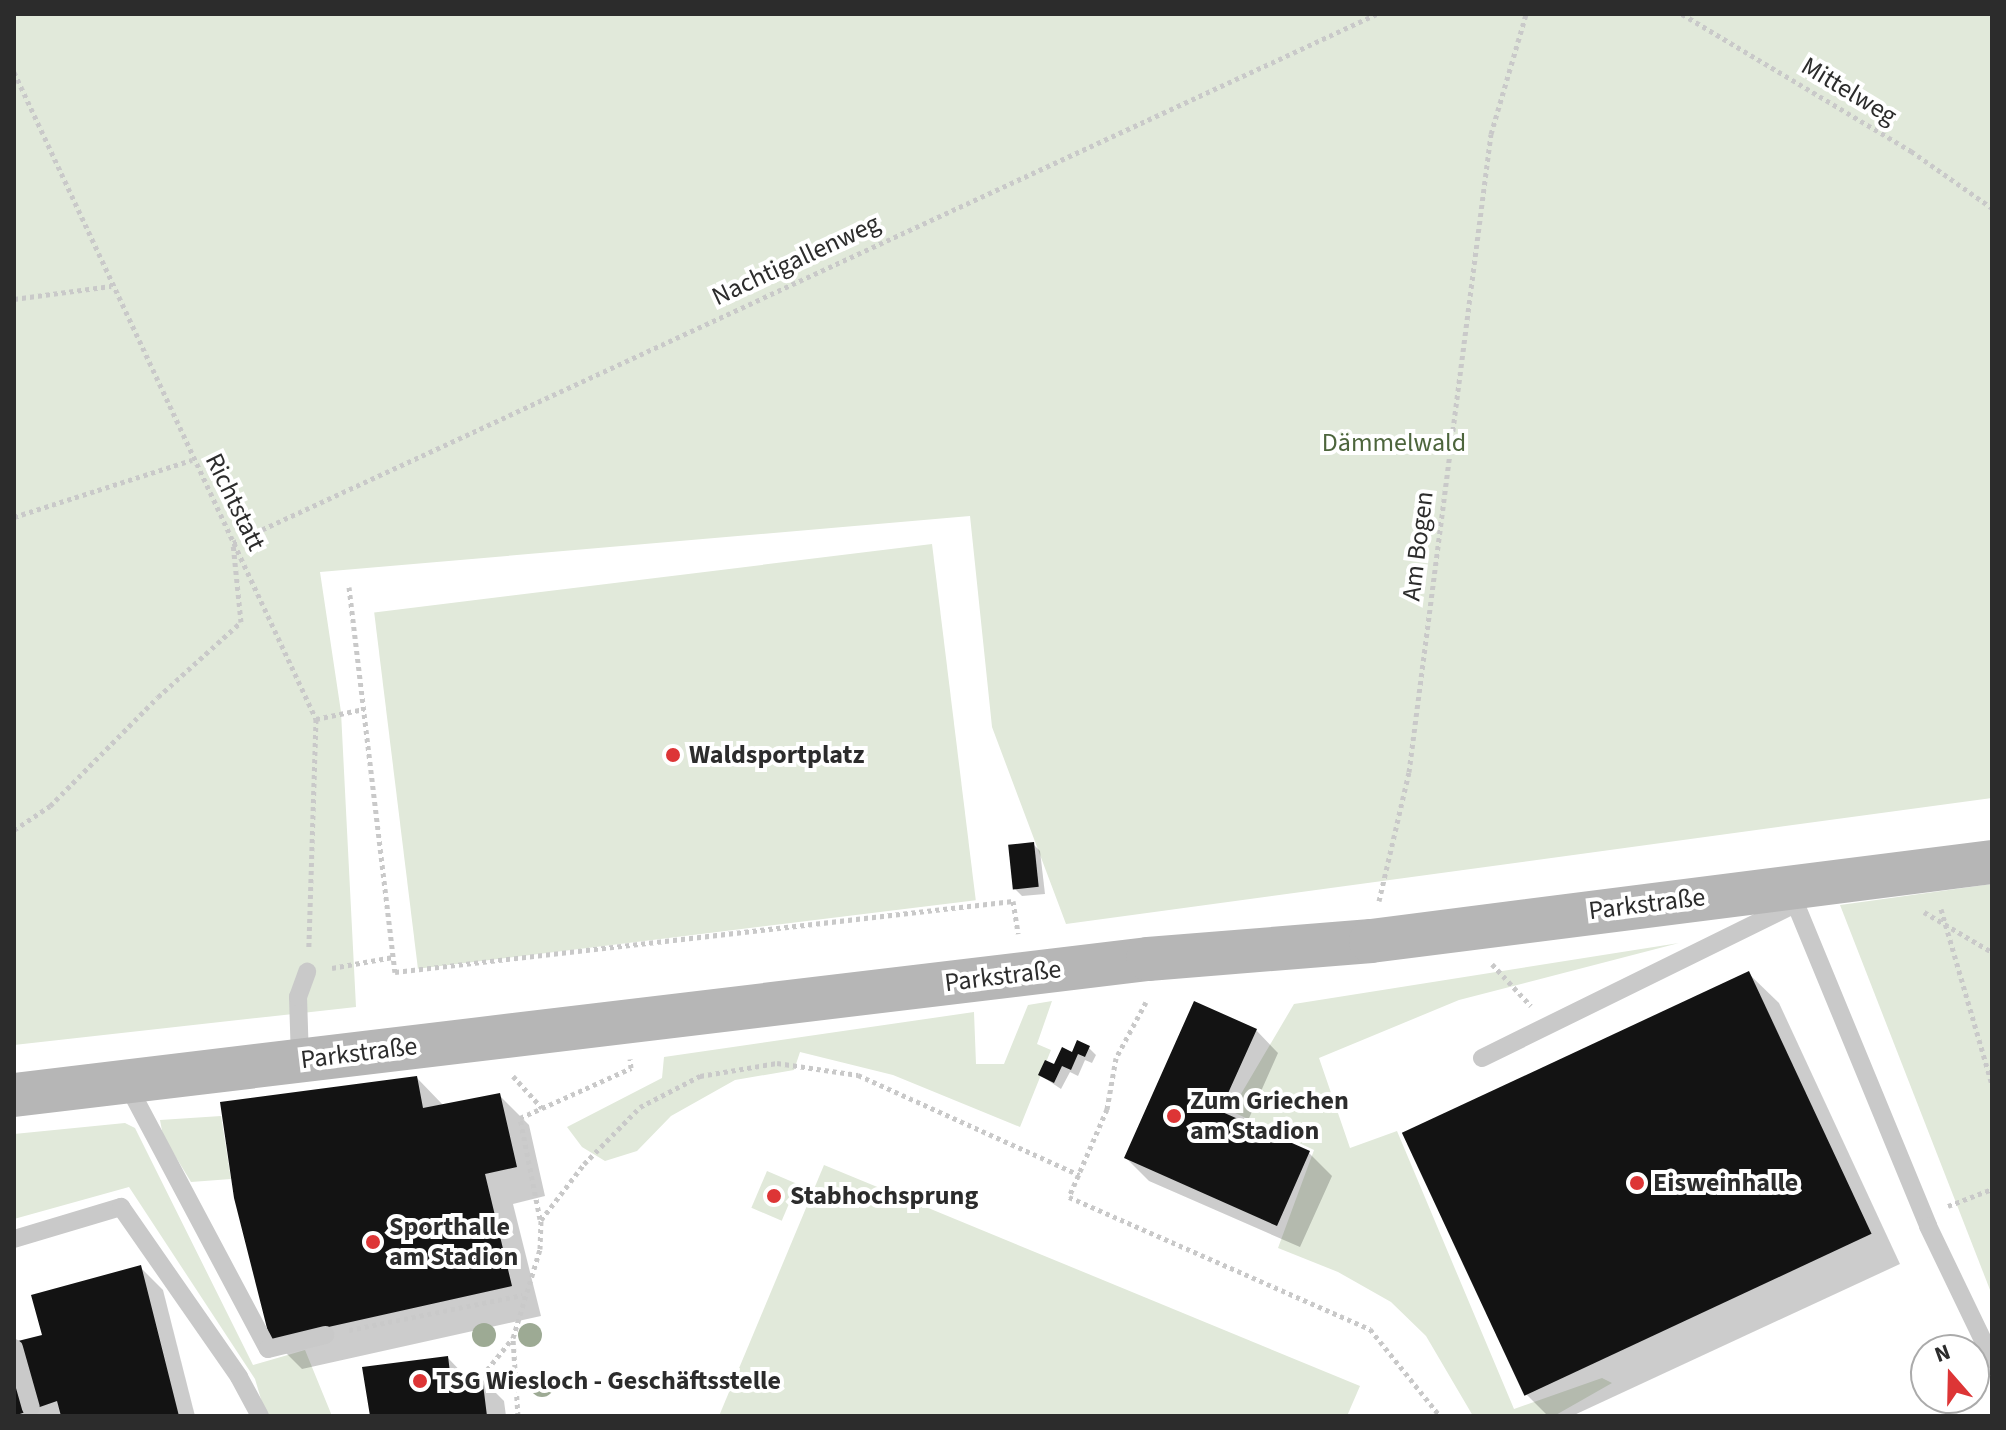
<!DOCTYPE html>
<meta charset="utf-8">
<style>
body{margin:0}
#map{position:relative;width:2006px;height:1430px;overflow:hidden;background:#fff;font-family:"Source Sans 3",sans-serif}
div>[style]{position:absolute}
.green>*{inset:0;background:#e1e9da;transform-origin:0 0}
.shadow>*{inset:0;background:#0003}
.building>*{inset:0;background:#131313;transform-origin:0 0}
.path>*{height:5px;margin-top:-2.5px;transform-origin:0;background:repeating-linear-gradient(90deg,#c9c9c9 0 4px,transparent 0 8px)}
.lane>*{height:18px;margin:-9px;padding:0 9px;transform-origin:9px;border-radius:9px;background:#c9c9c9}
.secondary>*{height:44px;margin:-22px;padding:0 22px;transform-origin:22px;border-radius:22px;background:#b6b6b6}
.trees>*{width:24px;height:24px;margin:-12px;border-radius:50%;background:#9daa94}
.dots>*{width:22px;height:22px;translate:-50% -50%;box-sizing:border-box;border:4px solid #fff;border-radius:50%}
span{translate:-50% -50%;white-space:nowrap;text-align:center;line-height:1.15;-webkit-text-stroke:8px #fff;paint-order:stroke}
.street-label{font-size:26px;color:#2c2c2c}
.park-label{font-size:26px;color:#4d653c}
.poi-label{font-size:26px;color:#2c2c2c;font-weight:700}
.left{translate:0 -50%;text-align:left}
.frame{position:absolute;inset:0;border:16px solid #2c2c2c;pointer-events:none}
.north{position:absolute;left:1910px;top:1334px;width:80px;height:80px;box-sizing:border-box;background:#fff;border:2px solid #ababab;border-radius:50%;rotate:340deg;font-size:22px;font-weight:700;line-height:32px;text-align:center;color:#2c2c2c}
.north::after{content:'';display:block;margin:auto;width:28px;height:36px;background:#dd3536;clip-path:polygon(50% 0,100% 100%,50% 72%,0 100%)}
</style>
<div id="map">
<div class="green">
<i style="clip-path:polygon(14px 14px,1992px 14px,1992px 798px,1066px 924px,992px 727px,970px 516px,320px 572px,341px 712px,356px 1007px,14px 1045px)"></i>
<i style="left:932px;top:544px;width:359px;height:562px;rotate:83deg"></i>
<i style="clip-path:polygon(1992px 884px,1992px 1295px,1840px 905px)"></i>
<i style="clip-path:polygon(1679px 943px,1459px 1000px,1319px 1058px,1350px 1148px,1397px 1131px,1514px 1409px,1602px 1378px,1612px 1383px,1554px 1416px,1473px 1416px,1426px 1336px,1391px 1302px,1338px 1272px,1278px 1248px,1314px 1150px,1231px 1111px,1294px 1004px)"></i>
<i style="clip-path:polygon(1052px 1001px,1037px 1044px,1051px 1050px,1020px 1127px,893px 1075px,800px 1052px,794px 1070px,735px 1080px,671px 1116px,637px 1151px,605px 1161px,582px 1147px,567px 1127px,662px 1078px,664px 1057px,974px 1012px,976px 1064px,1004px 1064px,1028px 1005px)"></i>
<i style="clip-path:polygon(221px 1116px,231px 1179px,191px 1182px,163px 1136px,160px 1120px)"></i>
<i style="clip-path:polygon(125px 1123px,135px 1128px,253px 1365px,305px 1350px,332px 1416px,266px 1416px,255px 1379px,129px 1187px,14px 1219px,14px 1134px)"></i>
<i style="clip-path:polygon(824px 1165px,1360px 1386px,1347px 1416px,719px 1416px)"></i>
<i style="left:767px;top:1171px;width:33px;height:40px;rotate:23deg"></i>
</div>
<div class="shadow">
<i style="clip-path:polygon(1033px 844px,1040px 851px,1045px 894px,1022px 896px,1015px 889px)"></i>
<i style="clip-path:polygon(1749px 974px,1779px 1003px,1900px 1264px,1572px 1416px,1548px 1416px,1526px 1394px)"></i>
<i style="clip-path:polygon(1256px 1030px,1278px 1053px,1246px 1125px,1309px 1153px,1332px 1176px,1300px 1247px,1149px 1181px,1126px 1158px)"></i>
<i style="clip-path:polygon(1089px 1048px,1096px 1055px,1092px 1063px,1085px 1060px,1078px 1076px,1070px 1072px,1061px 1089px,1040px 1075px)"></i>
<i style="clip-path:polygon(417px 1078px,444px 1106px,499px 1095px,529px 1125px,545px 1196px,513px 1204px,541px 1316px,302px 1369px,272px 1339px)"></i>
<i style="clip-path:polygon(140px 1267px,163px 1290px,195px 1416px,14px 1416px,44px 1336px)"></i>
<i style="clip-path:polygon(448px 1358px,469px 1380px,481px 1378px,504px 1401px,506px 1416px,372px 1416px)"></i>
</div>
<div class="building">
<i style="left:1034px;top:842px;width:45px;height:26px;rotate:84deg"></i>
<i style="left:1749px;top:971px;width:290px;height:383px;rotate:65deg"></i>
<i style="clip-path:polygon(1194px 1001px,1257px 1029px,1220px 1111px,1310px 1151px,1277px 1226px,1124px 1158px)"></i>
<i style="clip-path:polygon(1077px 1040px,1090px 1046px,1085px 1057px,1078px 1054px,1071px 1070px,1062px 1066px,1054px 1083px,1038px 1075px,1045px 1060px,1054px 1064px,1062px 1047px,1072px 1052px)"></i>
<i style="clip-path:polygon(417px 1076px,423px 1108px,500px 1093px,517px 1167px,485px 1174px,512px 1286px,270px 1340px,234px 1198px,220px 1102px)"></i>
<i style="clip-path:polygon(141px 1265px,179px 1416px,61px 1416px,57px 1401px,14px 1416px,14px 1342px,42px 1335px,31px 1295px)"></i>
<i style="clip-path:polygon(448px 1356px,451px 1381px,482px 1376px,487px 1416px,370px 1416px,362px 1367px)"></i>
</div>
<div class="path">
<i style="left:1682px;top:14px;width:267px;rotate:30.9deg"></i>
<i style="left:1911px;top:151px;width:99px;rotate:35.1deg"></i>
<i style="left:14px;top:72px;width:714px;rotate:64.98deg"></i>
<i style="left:316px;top:719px;width:228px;rotate:91.8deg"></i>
<i style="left:14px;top:299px;width:98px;rotate:-7.6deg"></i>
<i style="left:14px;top:517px;width:187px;rotate:-17.8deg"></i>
<i style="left:349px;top:587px;width:388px;rotate:83.2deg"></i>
<i style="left:395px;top:972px;width:622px;rotate:-6.55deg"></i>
<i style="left:1013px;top:901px;width:33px;rotate:81deg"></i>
<i style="left:316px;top:719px;width:49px;rotate:-11.8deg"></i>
<i style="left:14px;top:830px;width:43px;rotate:-33.7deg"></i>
<i style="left:50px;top:806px;width:153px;rotate:-45.3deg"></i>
<i style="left:158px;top:697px;width:112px;rotate:-42.1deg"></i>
<i style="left:241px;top:622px;width:79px;rotate:-95.8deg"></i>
<i style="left:233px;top:543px;width:1260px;rotate:-24.82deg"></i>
<i style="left:1379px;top:901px;width:132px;rotate:-76.9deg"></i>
<i style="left:1409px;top:772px;width:643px;rotate:-82.68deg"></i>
<i style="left:1491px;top:134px;width:125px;rotate:-73.7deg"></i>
<i style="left:1941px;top:909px;width:182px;rotate:73.8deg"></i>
<i style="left:1924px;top:912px;width:79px;rotate:30.5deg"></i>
<i style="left:1492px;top:964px;width:57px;rotate:47.1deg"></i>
<i style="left:332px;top:968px;width:62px;rotate:-10.2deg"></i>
<i style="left:1146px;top:1002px;width:64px;rotate:118.2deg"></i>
<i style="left:1116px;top:1058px;width:52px;rotate:100deg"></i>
<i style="left:1107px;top:1109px;width:96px;rotate:113.4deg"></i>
<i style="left:1069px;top:1197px;width:329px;rotate:23.7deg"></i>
<i style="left:1370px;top:1329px;width:112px;rotate:51.2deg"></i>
<i style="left:513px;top:1076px;width:43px;rotate:47.8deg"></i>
<i style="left:1948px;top:1206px;width:47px;rotate:-21.1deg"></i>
<i style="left:540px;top:1219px;width:103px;rotate:-101.2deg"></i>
<i style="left:520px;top:1118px;width:122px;rotate:-24.2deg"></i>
<i style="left:631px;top:1068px;width:9px;rotate:-96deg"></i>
<i style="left:349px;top:1330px;width:177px;rotate:-11.4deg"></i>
<i style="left:482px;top:1376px;width:48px;rotate:-51deg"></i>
<i style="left:518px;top:1416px;width:78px;rotate:-93.7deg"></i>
<i style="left:513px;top:1338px;width:93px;rotate:-73.1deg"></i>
<i style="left:540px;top:1249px;width:29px;rotate:-88deg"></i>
<i style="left:541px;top:1220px;width:71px;rotate:-52.5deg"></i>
<i style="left:584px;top:1164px;width:80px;rotate:-45.5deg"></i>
<i style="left:640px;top:1107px;width:68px;rotate:-27.3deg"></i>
<i style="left:700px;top:1076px;width:78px;rotate:-9.6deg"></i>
<i style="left:777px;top:1063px;width:82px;rotate:8.4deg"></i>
<i style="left:858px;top:1075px;width:243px;rotate:24.3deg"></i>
</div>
<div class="lane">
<i style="left:1789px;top:888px;width:365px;rotate:67.6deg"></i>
<i style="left:1928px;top:1226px;width:148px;rotate:64.3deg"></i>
<i style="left:1482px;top:1058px;width:349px;rotate:-26.2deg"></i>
<i style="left:300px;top:1060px;width:63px;rotate:-91.8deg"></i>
<i style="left:298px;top:997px;width:27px;rotate:-70deg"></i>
<i style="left:127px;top:1084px;width:300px;rotate:62deg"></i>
<i style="left:268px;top:1349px;width:59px;rotate:-13.8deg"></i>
<i style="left:14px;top:1239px;width:112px;rotate:-16.7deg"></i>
<i style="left:121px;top:1207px;width:207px;rotate:55.2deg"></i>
<i style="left:239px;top:1377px;width:44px;rotate:61.7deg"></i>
<i style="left:14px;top:1348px;width:62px;rotate:74.2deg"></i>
</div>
<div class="secondary">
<i style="left:14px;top:1095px;width:1142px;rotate:-6.84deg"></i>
<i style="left:1148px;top:959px;width:224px;rotate:-4.6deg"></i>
<i style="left:1371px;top:941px;width:626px;rotate:-7.25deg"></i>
</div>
<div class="trees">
<i style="left:484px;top:1335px"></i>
<i style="left:530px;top:1335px"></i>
<i style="left:542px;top:1385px"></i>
</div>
<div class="dots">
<i style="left:673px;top:755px;background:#dd3536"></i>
<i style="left:1174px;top:1116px;background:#dd3536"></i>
<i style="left:1637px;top:1183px;background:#dd3536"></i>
<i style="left:774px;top:1196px;background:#dd3536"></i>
<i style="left:373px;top:1242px;background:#dd3536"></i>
<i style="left:420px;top:1381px;background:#dd3536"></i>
</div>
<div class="street-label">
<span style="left:1849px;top:91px;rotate:31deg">Mittelweg</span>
<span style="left:796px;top:260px;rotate:-25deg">Nachtigallenweg</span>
<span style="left:235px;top:502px;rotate:64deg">Richtstatt</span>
<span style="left:1418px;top:546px;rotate:-83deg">Am Bogen</span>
<span style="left:1647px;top:904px;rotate:-7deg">Parkstraße</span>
<span style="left:1003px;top:976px;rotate:-7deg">Parkstraße</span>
<span style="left:359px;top:1053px;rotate:-7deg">Parkstraße</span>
</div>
<div class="park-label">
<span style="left:1394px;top:443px">Dämmelwald</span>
</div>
<div class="poi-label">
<span class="left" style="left:689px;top:755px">Waldsportplatz</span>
<span class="left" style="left:1190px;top:1116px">Zum Griechen<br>am Stadion</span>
<span class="left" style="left:1653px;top:1183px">Eisweinhalle</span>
<span class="left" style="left:790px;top:1196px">Stabhochsprung</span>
<span class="left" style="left:389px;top:1242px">Sporthalle<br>am Stadion</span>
<span class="left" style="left:436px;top:1381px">TSG Wiesloch - Geschäftsstelle</span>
</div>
<div class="frame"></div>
<div class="north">N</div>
</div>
